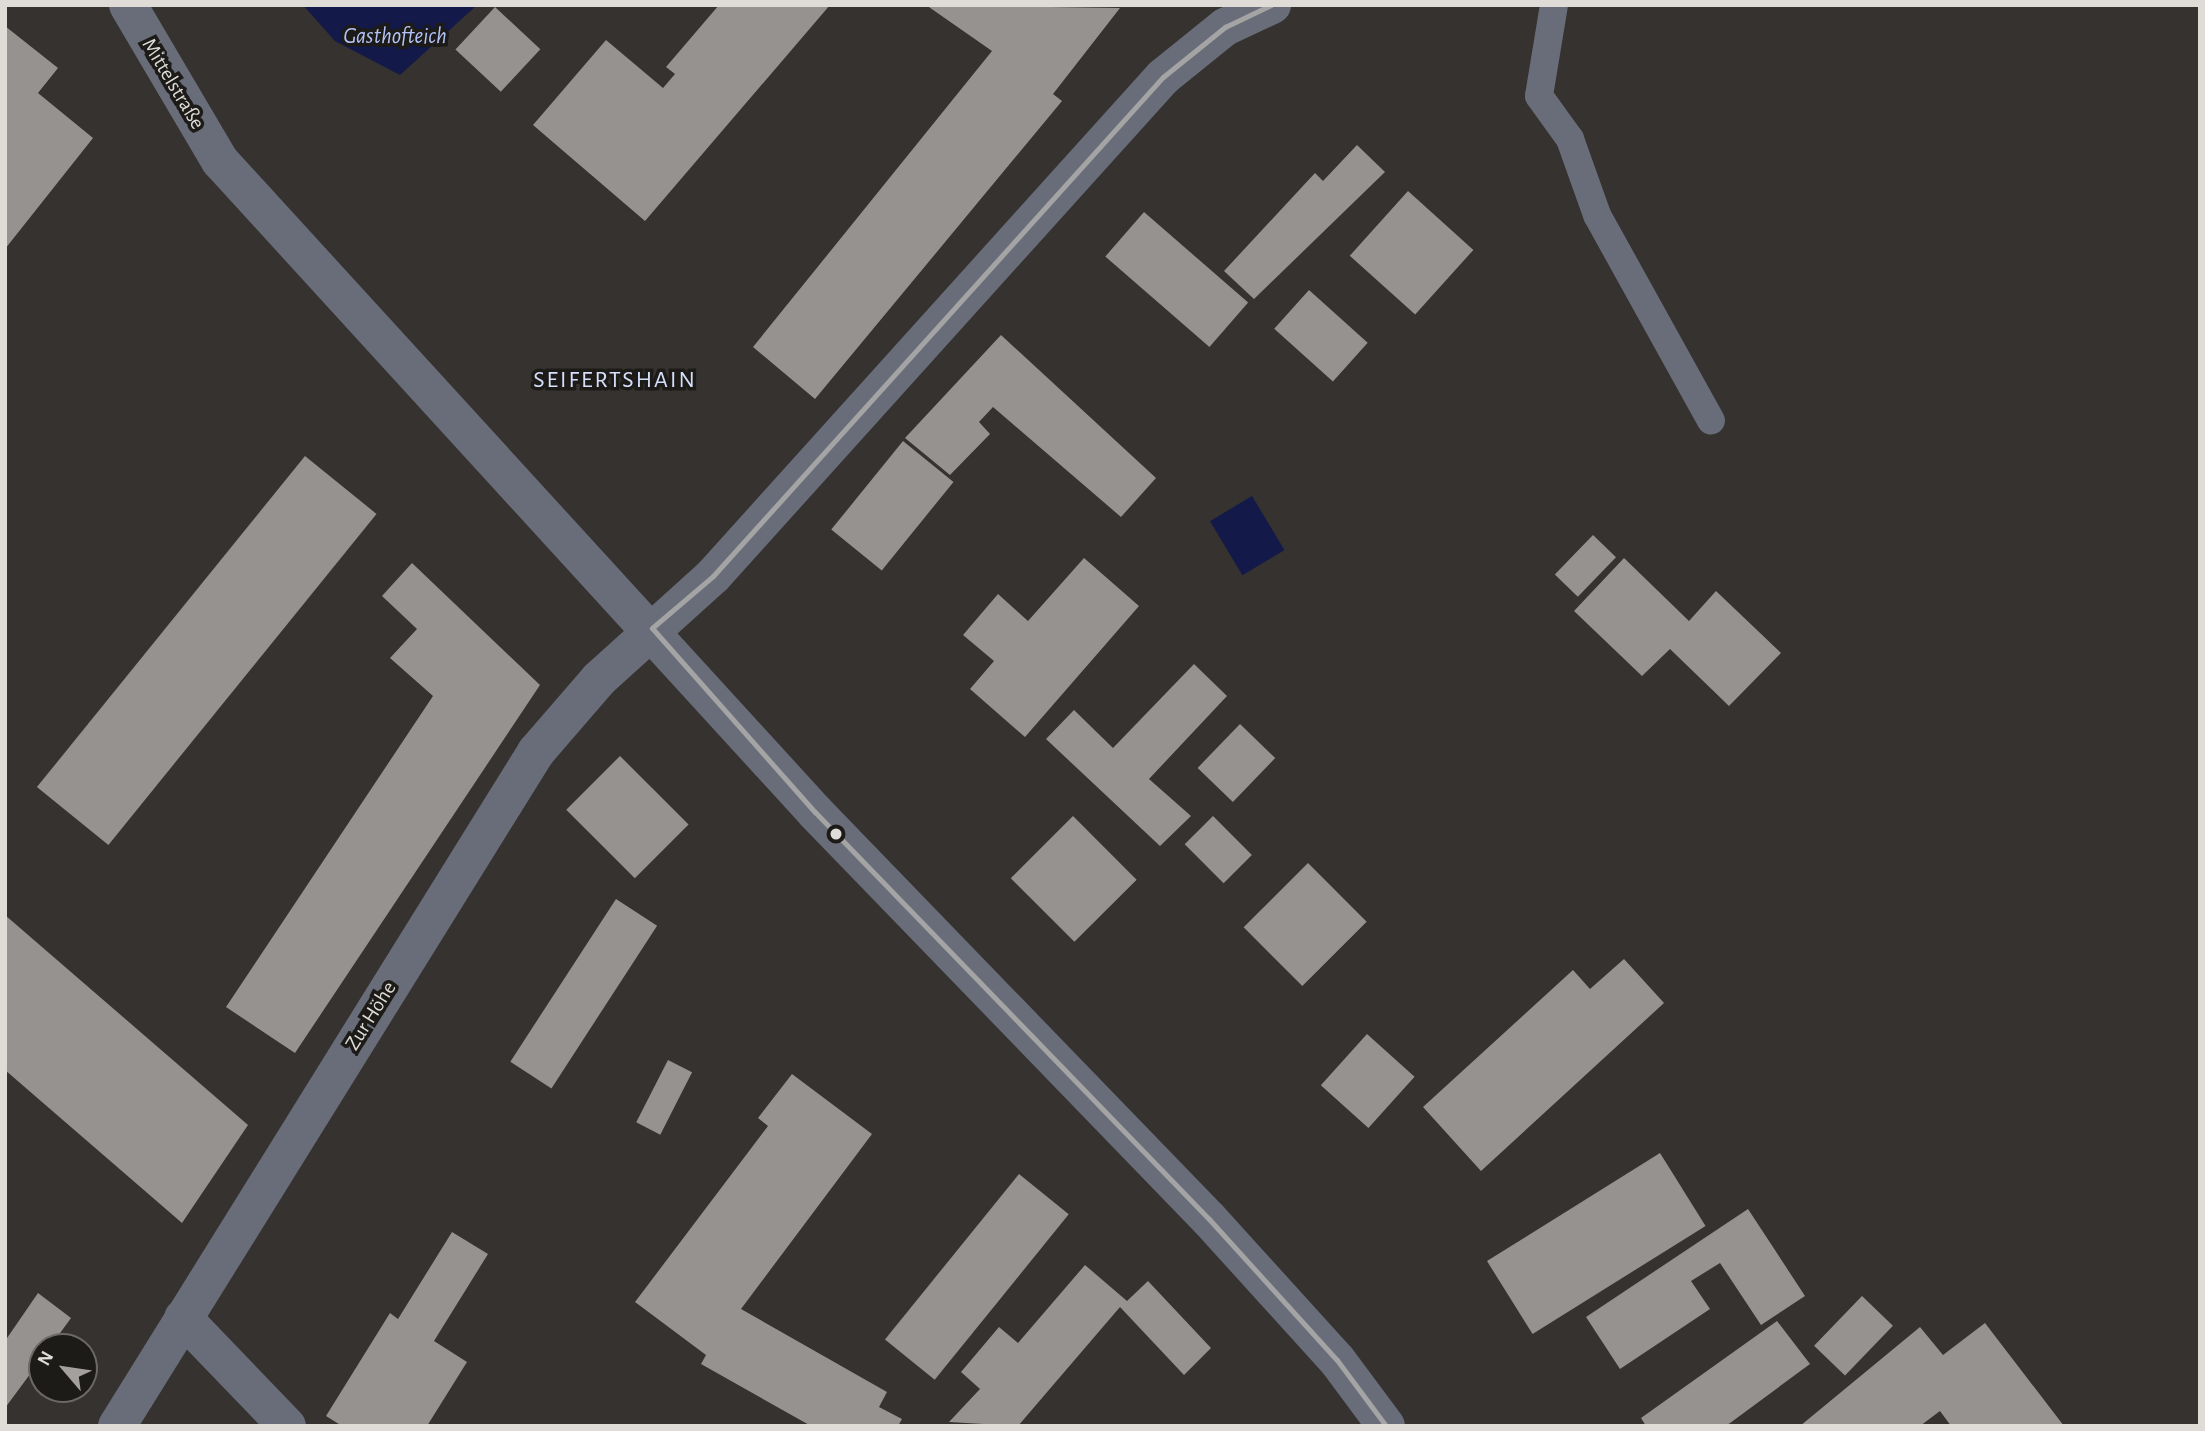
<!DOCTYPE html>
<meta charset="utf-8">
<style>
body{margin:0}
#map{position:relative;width:2205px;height:1431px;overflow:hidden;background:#35322f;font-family:"Alegreya Sans",sans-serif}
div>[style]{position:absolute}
.water>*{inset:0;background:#131948;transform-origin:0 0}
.building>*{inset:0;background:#95928f;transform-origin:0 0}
.service>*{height:28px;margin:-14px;padding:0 14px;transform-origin:14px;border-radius:14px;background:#696d79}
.minor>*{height:38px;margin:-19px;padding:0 19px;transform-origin:19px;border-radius:19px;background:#696d79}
.tertiary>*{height:38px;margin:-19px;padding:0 19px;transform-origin:19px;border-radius:19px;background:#696d79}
.bus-1>*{height:5px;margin:-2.5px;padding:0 2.5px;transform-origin:2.5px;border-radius:2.5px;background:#a4a4a4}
.dots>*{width:19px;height:19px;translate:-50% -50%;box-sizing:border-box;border:4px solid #1d1b18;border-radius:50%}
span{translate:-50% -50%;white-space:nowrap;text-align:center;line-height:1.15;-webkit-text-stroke:7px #1d1b18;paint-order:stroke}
.street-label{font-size:21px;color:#dfdcd8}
.water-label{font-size:23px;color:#b3c3f7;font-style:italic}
.quarter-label{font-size:24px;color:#d5defa;letter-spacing:2px}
.frame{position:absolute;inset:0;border:7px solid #dfdcd8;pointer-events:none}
.north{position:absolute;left:28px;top:1333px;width:70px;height:70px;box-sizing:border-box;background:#1d1b18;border:2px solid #6b6865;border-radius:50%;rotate:299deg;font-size:19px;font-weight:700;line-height:28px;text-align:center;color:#dfdcd8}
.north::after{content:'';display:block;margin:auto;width:24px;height:32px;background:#a4a09d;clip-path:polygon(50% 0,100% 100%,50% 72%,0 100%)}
</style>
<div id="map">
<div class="water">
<i style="clip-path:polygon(303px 5px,477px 5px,400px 75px,335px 41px)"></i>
<i style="left:1252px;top:496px;width:63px;height:49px;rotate:59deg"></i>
</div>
<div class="building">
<i style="clip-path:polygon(719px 5px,830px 5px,645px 221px,533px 125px,606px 40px,663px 88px,675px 74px,666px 67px)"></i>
<i style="clip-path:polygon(926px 5px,1120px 8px,1053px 94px,1062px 101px,815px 399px,753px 347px,992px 51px)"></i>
<i style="left:495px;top:7px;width:62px;height:58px;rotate:43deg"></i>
<i style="clip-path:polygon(5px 26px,58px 68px,38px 93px,93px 138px,5px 249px)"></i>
<i style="clip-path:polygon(1357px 145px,1385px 172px,1254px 299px,1224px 271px,1315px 173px,1323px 181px)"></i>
<i style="left:1408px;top:191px;width:88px;height:87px;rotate:42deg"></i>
<i style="left:1144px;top:212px;width:138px;height:59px;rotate:41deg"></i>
<i style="left:1309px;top:290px;width:79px;height:52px;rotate:42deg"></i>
<i style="clip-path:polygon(1001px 335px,1156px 478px,1121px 517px,993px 407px,979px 422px,990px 434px,950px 475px,905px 438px)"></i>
<i style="left:903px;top:441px;width:65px;height:114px;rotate:39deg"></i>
<i style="left:305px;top:456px;width:92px;height:426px;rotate:39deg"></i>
<i style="left:1593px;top:535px;width:32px;height:55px;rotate:44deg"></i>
<i style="clip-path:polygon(1084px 558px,1139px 606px,1025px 737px,970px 689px,994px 661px,963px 635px,998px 594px,1028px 621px)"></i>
<i style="clip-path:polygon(1624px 558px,1689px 621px,1716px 591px,1781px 653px,1729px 706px,1670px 649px,1642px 676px,1574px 611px)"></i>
<i style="clip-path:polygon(412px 563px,540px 685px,295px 1053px,226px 1007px,433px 696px,390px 658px,417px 629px,382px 596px)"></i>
<i style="clip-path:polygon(1194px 664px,1227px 696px,1149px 779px,1191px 816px,1160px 846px,1046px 739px,1074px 710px,1113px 748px)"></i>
<i style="left:1240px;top:724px;width:49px;height:61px;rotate:44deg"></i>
<i style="left:620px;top:756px;width:97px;height:76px;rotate:45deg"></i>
<i style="left:1073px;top:816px;width:90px;height:88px;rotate:45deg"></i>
<i style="left:1213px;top:816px;width:55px;height:40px;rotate:45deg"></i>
<i style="left:1308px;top:863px;width:83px;height:91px;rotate:45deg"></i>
<i style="left:616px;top:899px;width:49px;height:194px;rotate:33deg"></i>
<i style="clip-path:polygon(5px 915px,248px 1125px,182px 1223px,5px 1070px)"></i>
<i style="clip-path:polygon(1624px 959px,1664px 1003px,1481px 1171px,1423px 1107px,1573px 970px,1590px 989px)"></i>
<i style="left:1367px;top:1034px;width:64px;height:69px;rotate:42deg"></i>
<i style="left:668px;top:1060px;width:27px;height:70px;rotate:27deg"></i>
<i style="clip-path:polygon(792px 1074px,872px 1134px,741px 1309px,887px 1392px,879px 1407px,902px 1419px,898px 1426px,811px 1426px,701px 1364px,706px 1355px,635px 1302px,768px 1126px,758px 1118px)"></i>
<i style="left:1660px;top:1153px;width:86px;height:204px;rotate:58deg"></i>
<i style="left:1019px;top:1174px;width:64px;height:213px;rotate:39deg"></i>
<i style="clip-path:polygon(1748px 1209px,1805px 1296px,1761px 1325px,1720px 1263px,1691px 1281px,1710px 1309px,1620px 1369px,1586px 1317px)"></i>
<i style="clip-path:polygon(452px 1232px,488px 1254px,434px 1341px,467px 1362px,427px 1426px,342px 1426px,326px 1416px,390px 1313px,398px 1319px)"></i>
<i style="clip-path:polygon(1085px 1265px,1127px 1301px,1148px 1281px,1211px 1348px,1184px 1375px,1120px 1307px,1018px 1426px,949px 1422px,980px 1389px,961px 1372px,999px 1327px,1018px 1343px)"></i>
<i style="clip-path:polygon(38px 1293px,71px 1318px,50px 1347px,42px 1347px,42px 1358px,5px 1408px,5px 1341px)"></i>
<i style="left:1862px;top:1296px;width:43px;height:69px;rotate:44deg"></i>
<i style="clip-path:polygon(1777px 1321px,1810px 1364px,1726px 1426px,1646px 1426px,1641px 1418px)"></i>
<i style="clip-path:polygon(1985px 1323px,2064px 1426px,1951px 1426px,1940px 1411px,1920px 1426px,1800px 1426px,1920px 1327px,1943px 1355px)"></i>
</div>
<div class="service">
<i style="left:1554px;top:5px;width:92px;rotate:99.4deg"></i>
<i style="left:1539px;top:96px;width:53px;rotate:54.2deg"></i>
<i style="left:1570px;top:139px;width:81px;rotate:70.4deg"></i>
<i style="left:1597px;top:215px;width:235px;rotate:61deg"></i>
</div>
<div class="minor">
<i style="left:183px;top:1318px;width:150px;rotate:46.1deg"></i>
</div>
<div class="tertiary">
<i style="left:128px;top:5px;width:181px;rotate:59.5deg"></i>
<i style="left:220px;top:161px;width:882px;rotate:47.57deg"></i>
<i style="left:815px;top:812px;width:566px;rotate:45.93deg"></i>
<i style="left:1209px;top:1219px;width:190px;rotate:47.8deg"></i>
<i style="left:1337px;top:1360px;width:82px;rotate:53.4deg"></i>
<i style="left:117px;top:1426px;width:794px;rotate:-58.13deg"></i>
<i style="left:536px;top:752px;width:96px;rotate:-49.2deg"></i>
<i style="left:599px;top:679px;width:154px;rotate:-42.1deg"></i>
<i style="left:713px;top:576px;width:672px;rotate:-47.96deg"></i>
<i style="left:1163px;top:77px;width:80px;rotate:-38.9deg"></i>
<i style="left:1225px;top:27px;width:52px;rotate:-25.1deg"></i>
</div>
<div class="bus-1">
<i style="left:652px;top:628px;width:246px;rotate:48.5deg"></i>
<i style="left:815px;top:812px;width:566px;rotate:45.93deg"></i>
<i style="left:1209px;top:1219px;width:190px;rotate:47.8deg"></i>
<i style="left:1337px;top:1360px;width:82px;rotate:53.4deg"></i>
<i style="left:652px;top:628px;width:80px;rotate:-40.4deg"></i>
<i style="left:713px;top:576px;width:672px;rotate:-47.96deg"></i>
<i style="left:1163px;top:77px;width:80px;rotate:-38.9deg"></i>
<i style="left:1225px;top:27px;width:51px;rotate:-25.6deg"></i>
</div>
<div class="dots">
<i style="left:836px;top:834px;background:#dfdcd8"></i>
</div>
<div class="street-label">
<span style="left:173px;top:84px;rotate:59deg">Mittelstraße</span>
<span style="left:371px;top:1016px;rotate:-58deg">Zur Höhe</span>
</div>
<div class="water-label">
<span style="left:395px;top:37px">Gasthofteich</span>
</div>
<div class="quarter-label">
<span style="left:615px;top:381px">SEIFERTSHAIN</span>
</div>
<div class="frame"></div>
<div class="north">N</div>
</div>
